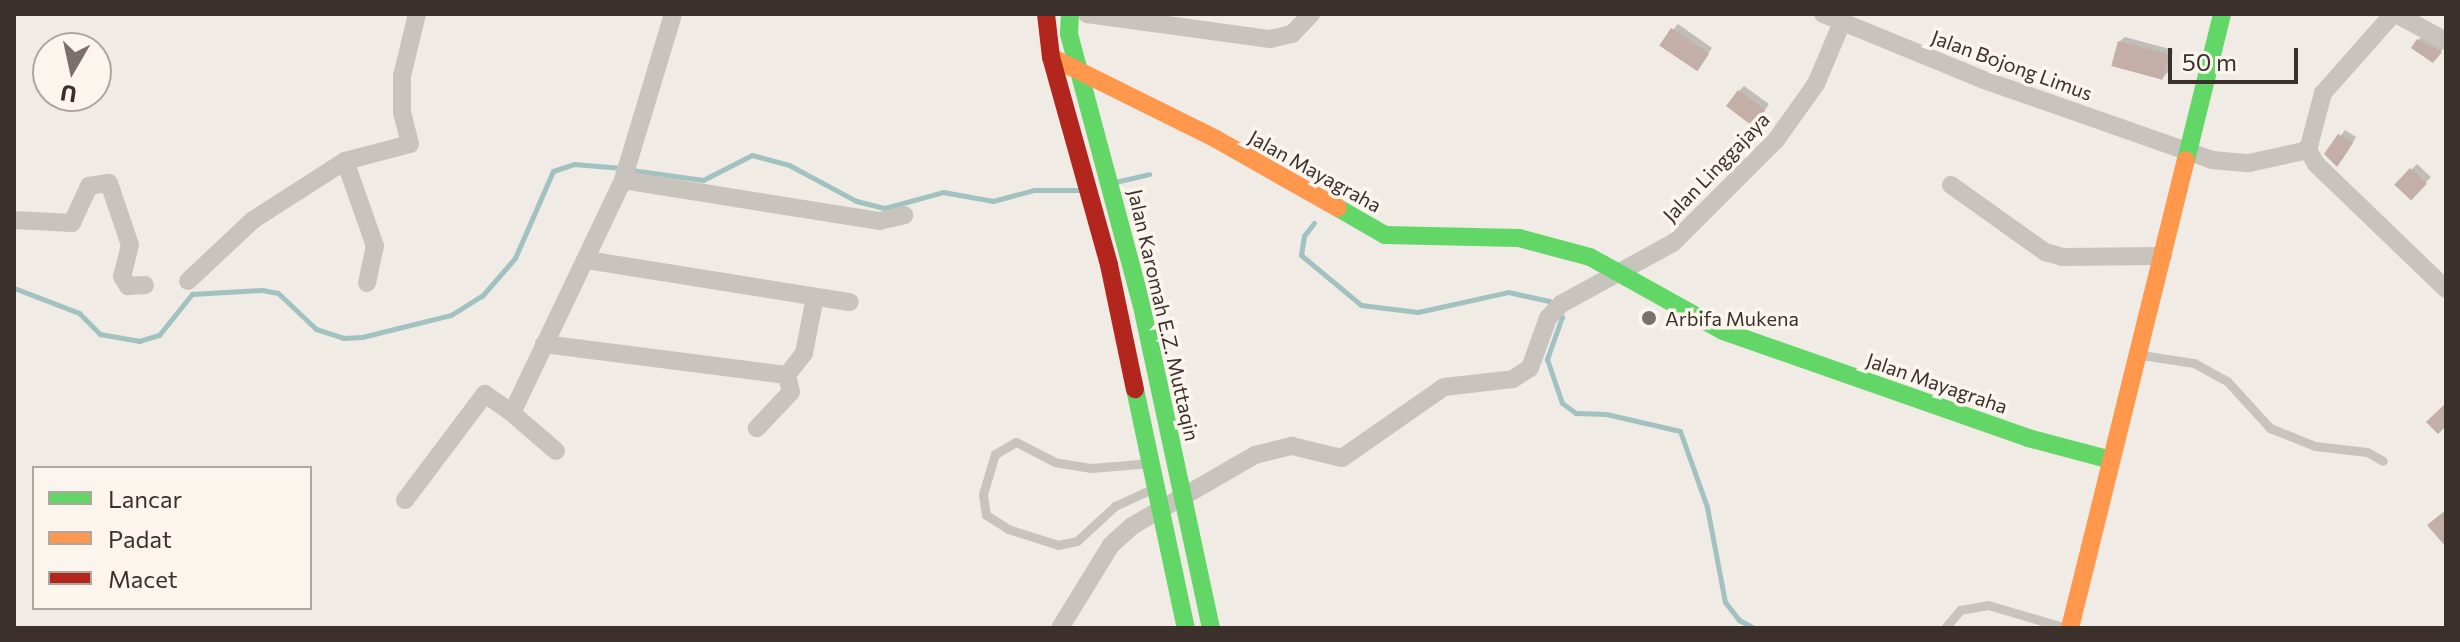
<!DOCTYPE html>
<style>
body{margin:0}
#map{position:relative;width:2460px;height:642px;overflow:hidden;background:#f0ebe5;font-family:Commissioner,sans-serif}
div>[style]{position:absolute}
.shadow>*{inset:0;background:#0003;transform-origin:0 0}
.stream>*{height:5px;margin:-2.5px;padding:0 2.5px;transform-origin:2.5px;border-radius:2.5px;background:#a1c2c1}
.building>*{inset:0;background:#c3afa7;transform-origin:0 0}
.lane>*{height:9px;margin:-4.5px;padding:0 4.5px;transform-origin:4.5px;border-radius:4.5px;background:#c9c3be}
.street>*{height:18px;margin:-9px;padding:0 9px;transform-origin:9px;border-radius:9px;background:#c9c3be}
.fast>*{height:18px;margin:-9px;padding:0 9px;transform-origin:9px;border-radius:9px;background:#63d668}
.slow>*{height:18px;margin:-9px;padding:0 9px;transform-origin:9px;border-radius:9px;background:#ff974d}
.jam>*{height:18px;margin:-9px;padding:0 9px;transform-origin:9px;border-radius:9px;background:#b3261e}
.dots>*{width:22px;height:22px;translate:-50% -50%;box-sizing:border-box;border:4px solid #fbf5ee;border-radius:50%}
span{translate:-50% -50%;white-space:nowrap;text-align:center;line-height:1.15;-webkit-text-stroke:7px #fbf5ee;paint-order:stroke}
.street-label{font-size:20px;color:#3b302b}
.poi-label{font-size:20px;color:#3b302b}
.left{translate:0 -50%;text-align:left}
.frame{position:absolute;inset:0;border:16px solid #3b302b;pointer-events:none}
.legend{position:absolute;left:32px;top:466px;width:280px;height:144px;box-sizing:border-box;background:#fbf5ee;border:2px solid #aea6a0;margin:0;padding:10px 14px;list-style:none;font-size:24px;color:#3b302b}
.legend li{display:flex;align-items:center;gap:16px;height:40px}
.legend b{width:40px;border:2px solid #aea6a0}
.north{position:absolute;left:32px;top:32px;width:80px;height:80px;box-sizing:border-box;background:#fbf5ee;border:2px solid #aea6a0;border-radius:50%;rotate:189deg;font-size:22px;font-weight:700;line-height:32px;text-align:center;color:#3b302b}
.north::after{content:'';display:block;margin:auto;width:28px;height:36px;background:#7a716c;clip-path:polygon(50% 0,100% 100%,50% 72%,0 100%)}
.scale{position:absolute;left:2168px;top:48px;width:130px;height:36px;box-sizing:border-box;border:4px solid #3b302b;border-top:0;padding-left:10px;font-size:24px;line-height:28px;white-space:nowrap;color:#3b302b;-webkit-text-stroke:6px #fbf5ee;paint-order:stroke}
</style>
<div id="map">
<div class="shadow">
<i style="clip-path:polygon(1678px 24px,1712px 48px,1701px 64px,1661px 45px)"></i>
<i style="clip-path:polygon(2424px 35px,2445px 46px,2438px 55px,2418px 40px)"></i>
<i style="clip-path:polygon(2125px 37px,2173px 50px,2168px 72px,2163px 78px,2119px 42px)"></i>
<i style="clip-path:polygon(1744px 86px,1769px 104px,1759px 118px,1739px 91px)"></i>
<i style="clip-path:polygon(2345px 130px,2356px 137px,2342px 160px,2327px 154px)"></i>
<i style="left:2417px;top:164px;width:19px;height:28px;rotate:43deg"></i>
</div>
<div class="stream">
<i style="left:631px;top:170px;width:73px;rotate:7.9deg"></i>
<i style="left:703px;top:180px;width:55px;rotate:-27deg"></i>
<i style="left:752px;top:155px;width:38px;rotate:15deg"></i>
<i style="left:789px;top:165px;width:76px;rotate:28.2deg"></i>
<i style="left:856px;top:201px;width:30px;rotate:14deg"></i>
<i style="left:885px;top:208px;width:60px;rotate:-15.4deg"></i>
<i style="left:943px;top:192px;width:51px;rotate:10.2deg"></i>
<i style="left:993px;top:201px;width:42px;rotate:-15deg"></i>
<i style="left:1034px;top:190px;width:48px"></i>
<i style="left:1115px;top:182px;width:35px;rotate:-13deg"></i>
<i style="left:1314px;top:223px;width:16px;rotate:128deg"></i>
<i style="left:1304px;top:236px;width:19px;rotate:99deg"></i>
<i style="left:1301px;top:255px;width:78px;rotate:39.8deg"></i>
<i style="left:1361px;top:305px;width:57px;rotate:7deg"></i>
<i style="left:1418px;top:312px;width:92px;rotate:-12.5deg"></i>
<i style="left:1508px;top:292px;width:42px;rotate:12.4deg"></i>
<i style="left:1549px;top:301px;width:21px;rotate:51deg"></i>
<i style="left:1562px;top:317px;width:45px;rotate:109.7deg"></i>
<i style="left:1547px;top:359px;width:46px;rotate:71.2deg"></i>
<i style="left:1562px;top:403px;width:17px;rotate:36deg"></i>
<i style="left:1576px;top:413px;width:30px;rotate:2deg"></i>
<i style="left:1606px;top:414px;width:76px;rotate:12.9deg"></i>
<i style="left:1680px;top:431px;width:81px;rotate:70.4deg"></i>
<i style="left:1707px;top:507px;width:97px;rotate:79.3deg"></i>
<i style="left:1725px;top:602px;width:23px;rotate:52deg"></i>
<i style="left:1739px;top:620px;width:17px;rotate:28deg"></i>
<i style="left:14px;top:288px;width:70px;rotate:21deg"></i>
<i style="left:79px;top:313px;width:30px;rotate:45deg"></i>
<i style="left:100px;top:334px;width:40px;rotate:10deg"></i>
<i style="left:139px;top:341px;width:21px;rotate:-17deg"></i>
<i style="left:159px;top:335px;width:53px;rotate:-51.2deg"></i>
<i style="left:192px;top:294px;width:70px;rotate:-3.3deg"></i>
<i style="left:262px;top:290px;width:16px;rotate:11deg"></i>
<i style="left:278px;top:293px;width:52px;rotate:43.5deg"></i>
<i style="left:316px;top:329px;width:28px;rotate:18deg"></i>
<i style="left:343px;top:338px;width:19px;rotate:-3deg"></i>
<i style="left:362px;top:337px;width:92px;rotate:-13.9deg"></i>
<i style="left:451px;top:315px;width:36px;rotate:-32deg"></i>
<i style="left:482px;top:296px;width:50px;rotate:-49deg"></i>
<i style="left:515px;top:258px;width:95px;rotate:-66.4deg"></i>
<i style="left:553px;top:171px;width:22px;rotate:-18deg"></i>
<i style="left:574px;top:164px;width:48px;rotate:4.8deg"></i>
</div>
<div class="building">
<i style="left:1671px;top:28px;width:46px;height:21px;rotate:34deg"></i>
<i style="clip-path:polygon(2417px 39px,2442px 52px,2433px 63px,2411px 48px)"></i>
<i style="left:2118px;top:41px;width:53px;height:26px;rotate:15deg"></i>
<i style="left:1738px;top:90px;width:34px;height:20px;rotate:37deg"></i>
<i style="clip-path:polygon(2338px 134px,2353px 143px,2337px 167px,2324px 154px)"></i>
<i style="left:2410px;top:168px;width:23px;height:23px;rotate:43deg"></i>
<i style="clip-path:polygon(2446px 403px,2446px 426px,2438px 434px,2426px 422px)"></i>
<i style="clip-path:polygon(2446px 510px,2446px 547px,2427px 525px)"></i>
</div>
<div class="lane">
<i style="left:2141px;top:355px;width:54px;rotate:8.6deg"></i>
<i style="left:2194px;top:363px;width:38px;rotate:29deg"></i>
<i style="left:2227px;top:381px;width:64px;rotate:47.5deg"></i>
<i style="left:2270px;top:428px;width:48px;rotate:21.8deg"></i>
<i style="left:2315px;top:446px;width:52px;rotate:6.6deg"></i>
<i style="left:2367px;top:452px;width:18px;rotate:29deg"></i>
<i style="left:1151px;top:463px;width:60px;rotate:175.2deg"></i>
<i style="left:1091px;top:468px;width:36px;rotate:-171deg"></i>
<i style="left:1055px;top:462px;width:44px;rotate:-152.9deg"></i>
<i style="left:1016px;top:442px;width:24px;rotate:150deg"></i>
<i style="left:995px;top:454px;width:42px;rotate:106.7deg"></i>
<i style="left:983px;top:494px;width:21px;rotate:82deg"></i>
<i style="left:986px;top:515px;width:26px;rotate:32deg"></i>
<i style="left:1008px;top:529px;width:52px;rotate:17.7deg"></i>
<i style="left:1058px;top:545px;width:19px;rotate:-12deg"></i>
<i style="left:1077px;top:541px;width:52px;rotate:-42.6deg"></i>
<i style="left:1115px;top:506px;width:43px;rotate:-24.8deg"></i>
<i style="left:1945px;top:628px;width:23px;rotate:-50deg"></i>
<i style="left:1960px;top:610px;width:28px;rotate:-10deg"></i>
<i style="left:1988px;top:605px;width:81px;rotate:16.4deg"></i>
</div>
<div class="street">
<i style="left:1087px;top:14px;width:185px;rotate:7.8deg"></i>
<i style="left:1270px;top:39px;width:23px;rotate:-13deg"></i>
<i style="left:1292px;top:34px;width:28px;rotate:-46deg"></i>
<i style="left:1823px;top:14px;width:174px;rotate:22.3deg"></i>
<i style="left:1984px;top:80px;width:242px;rotate:19.3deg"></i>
<i style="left:2212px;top:160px;width:37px;rotate:5deg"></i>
<i style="left:2249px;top:163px;width:60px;rotate:-12.4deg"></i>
<i style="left:2393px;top:14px;width:106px;rotate:131.5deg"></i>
<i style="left:2323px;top:93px;width:59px;rotate:104.7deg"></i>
<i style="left:2308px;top:150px;width:16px;rotate:60deg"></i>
<i style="left:2316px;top:164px;width:180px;rotate:43.9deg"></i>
<i style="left:2396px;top:14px;width:57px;rotate:28.4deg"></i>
<i style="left:623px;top:180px;width:259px;rotate:9.1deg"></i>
<i style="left:879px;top:221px;width:26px;rotate:-13deg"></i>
<i style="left:1951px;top:185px;width:115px;rotate:35.5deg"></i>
<i style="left:2045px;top:252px;width:18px;rotate:16deg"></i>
<i style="left:2062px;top:257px;width:101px;rotate:-0.6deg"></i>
<i style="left:14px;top:220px;width:58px;rotate:3deg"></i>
<i style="left:72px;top:223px;width:41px;rotate:-65.3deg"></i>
<i style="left:89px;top:186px;width:20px;rotate:-9deg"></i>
<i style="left:109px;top:183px;width:65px;rotate:71.3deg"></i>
<i style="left:130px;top:245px;width:32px;rotate:104deg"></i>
<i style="left:122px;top:276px;width:12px;rotate:59deg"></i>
<i style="left:128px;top:286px;width:17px;rotate:-3deg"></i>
<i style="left:587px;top:260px;width:266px;rotate:9.1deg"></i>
<i style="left:188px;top:281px;width:89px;rotate:-43.2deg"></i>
<i style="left:253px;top:220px;width:109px;rotate:-32.7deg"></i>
<i style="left:367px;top:283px;width:38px;rotate:-78deg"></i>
<i style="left:375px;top:246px;width:90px;rotate:-109.4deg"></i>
<i style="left:345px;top:161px;width:67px;rotate:-14.7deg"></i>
<i style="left:410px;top:144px;width:32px;rotate:-104deg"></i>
<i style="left:402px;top:113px;width:37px;rotate:-90deg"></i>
<i style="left:402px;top:76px;width:64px;rotate:-76.4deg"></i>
<i style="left:544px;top:344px;width:245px;rotate:7.3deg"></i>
<i style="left:787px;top:375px;width:17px;rotate:77deg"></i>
<i style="left:791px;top:392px;width:50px;rotate:133.4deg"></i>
<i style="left:787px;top:375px;width:28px;rotate:-52deg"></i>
<i style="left:804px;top:353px;width:57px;rotate:-78.9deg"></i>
<i style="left:512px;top:413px;width:58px;rotate:40.8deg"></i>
<i style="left:405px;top:500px;width:133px;rotate:-53deg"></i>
<i style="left:485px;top:394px;width:33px;rotate:35deg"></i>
<i style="left:512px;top:413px;width:258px;rotate:-64.5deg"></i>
<i style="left:623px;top:180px;width:173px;rotate:-73.2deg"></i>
<i style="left:1060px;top:628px;width:97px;rotate:-58.4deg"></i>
<i style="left:1111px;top:545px;width:28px;rotate:-42deg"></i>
<i style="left:1132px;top:526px;width:142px;rotate:-30deg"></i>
<i style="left:1255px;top:455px;width:38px;rotate:-14deg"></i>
<i style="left:1292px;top:446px;width:51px;rotate:13.5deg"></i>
<i style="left:1342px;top:458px;width:124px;rotate:-34.8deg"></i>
<i style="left:1444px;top:387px;width:69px;rotate:-6.6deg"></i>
<i style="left:1513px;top:379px;width:20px;rotate:-33deg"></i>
<i style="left:1530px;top:368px;width:53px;rotate:-70.2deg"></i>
<i style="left:1548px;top:318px;width:19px;rotate:-47deg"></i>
<i style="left:1561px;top:304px;width:128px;rotate:-28.6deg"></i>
<i style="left:1673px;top:243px;width:146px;rotate:-45deg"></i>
<i style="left:1776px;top:140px;width:69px;rotate:-54.5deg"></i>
<i style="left:1816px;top:84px;width:67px;rotate:-67.2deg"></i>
</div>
<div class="fast">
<i style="left:1070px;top:14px;width:20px;rotate:93deg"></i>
<i style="left:1069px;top:34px;width:287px;rotate:75deg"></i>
<i style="left:1143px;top:311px;width:324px;rotate:77.9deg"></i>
<i style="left:2186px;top:160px;width:150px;rotate:-76.1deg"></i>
<i style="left:1338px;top:208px;width:54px;rotate:29.9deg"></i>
<i style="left:1385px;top:235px;width:134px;rotate:1.3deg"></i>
<i style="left:1519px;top:238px;width:73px;rotate:15deg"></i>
<i style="left:1590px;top:257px;width:152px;rotate:29.1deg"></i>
<i style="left:1723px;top:331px;width:323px;rotate:19.3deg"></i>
<i style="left:2028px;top:438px;width:86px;rotate:14.8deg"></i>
<i style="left:1135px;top:389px;width:244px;rotate:78deg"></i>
</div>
<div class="slow">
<i style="left:1051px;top:57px;width:184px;rotate:26.4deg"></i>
<i style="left:1216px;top:139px;width:140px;rotate:29.5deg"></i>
<i style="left:2070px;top:628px;width:482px;rotate:-76.1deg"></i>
</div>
<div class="jam">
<i style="left:1046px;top:14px;width:43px;rotate:83.4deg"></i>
<i style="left:1051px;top:57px;width:216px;rotate:74.4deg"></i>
<i style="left:1109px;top:265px;width:127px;rotate:78.2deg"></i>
</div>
<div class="dots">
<i style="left:1649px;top:318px;background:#7a716c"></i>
</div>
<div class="street-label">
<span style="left:2012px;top:65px;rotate:20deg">Jalan Bojong Limus</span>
<span style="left:1716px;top:167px;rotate:-46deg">Jalan Linggajaya</span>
<span style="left:1315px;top:171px;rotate:29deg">Jalan Mayagraha</span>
<span style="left:1164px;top:315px;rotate:77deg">Jalan Karomah E.Z. Muttaqin</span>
<span style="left:1937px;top:383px;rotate:19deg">Jalan Mayagraha</span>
</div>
<div class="poi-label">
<span class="left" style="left:1665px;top:318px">Arbifa Mukena</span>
</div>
<div class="frame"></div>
<ul class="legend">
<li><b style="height:10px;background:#63d668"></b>Lancar</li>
<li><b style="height:10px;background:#ff974d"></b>Padat</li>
<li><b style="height:10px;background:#b3261e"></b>Macet</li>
</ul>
<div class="north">U</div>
<div class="scale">50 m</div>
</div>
